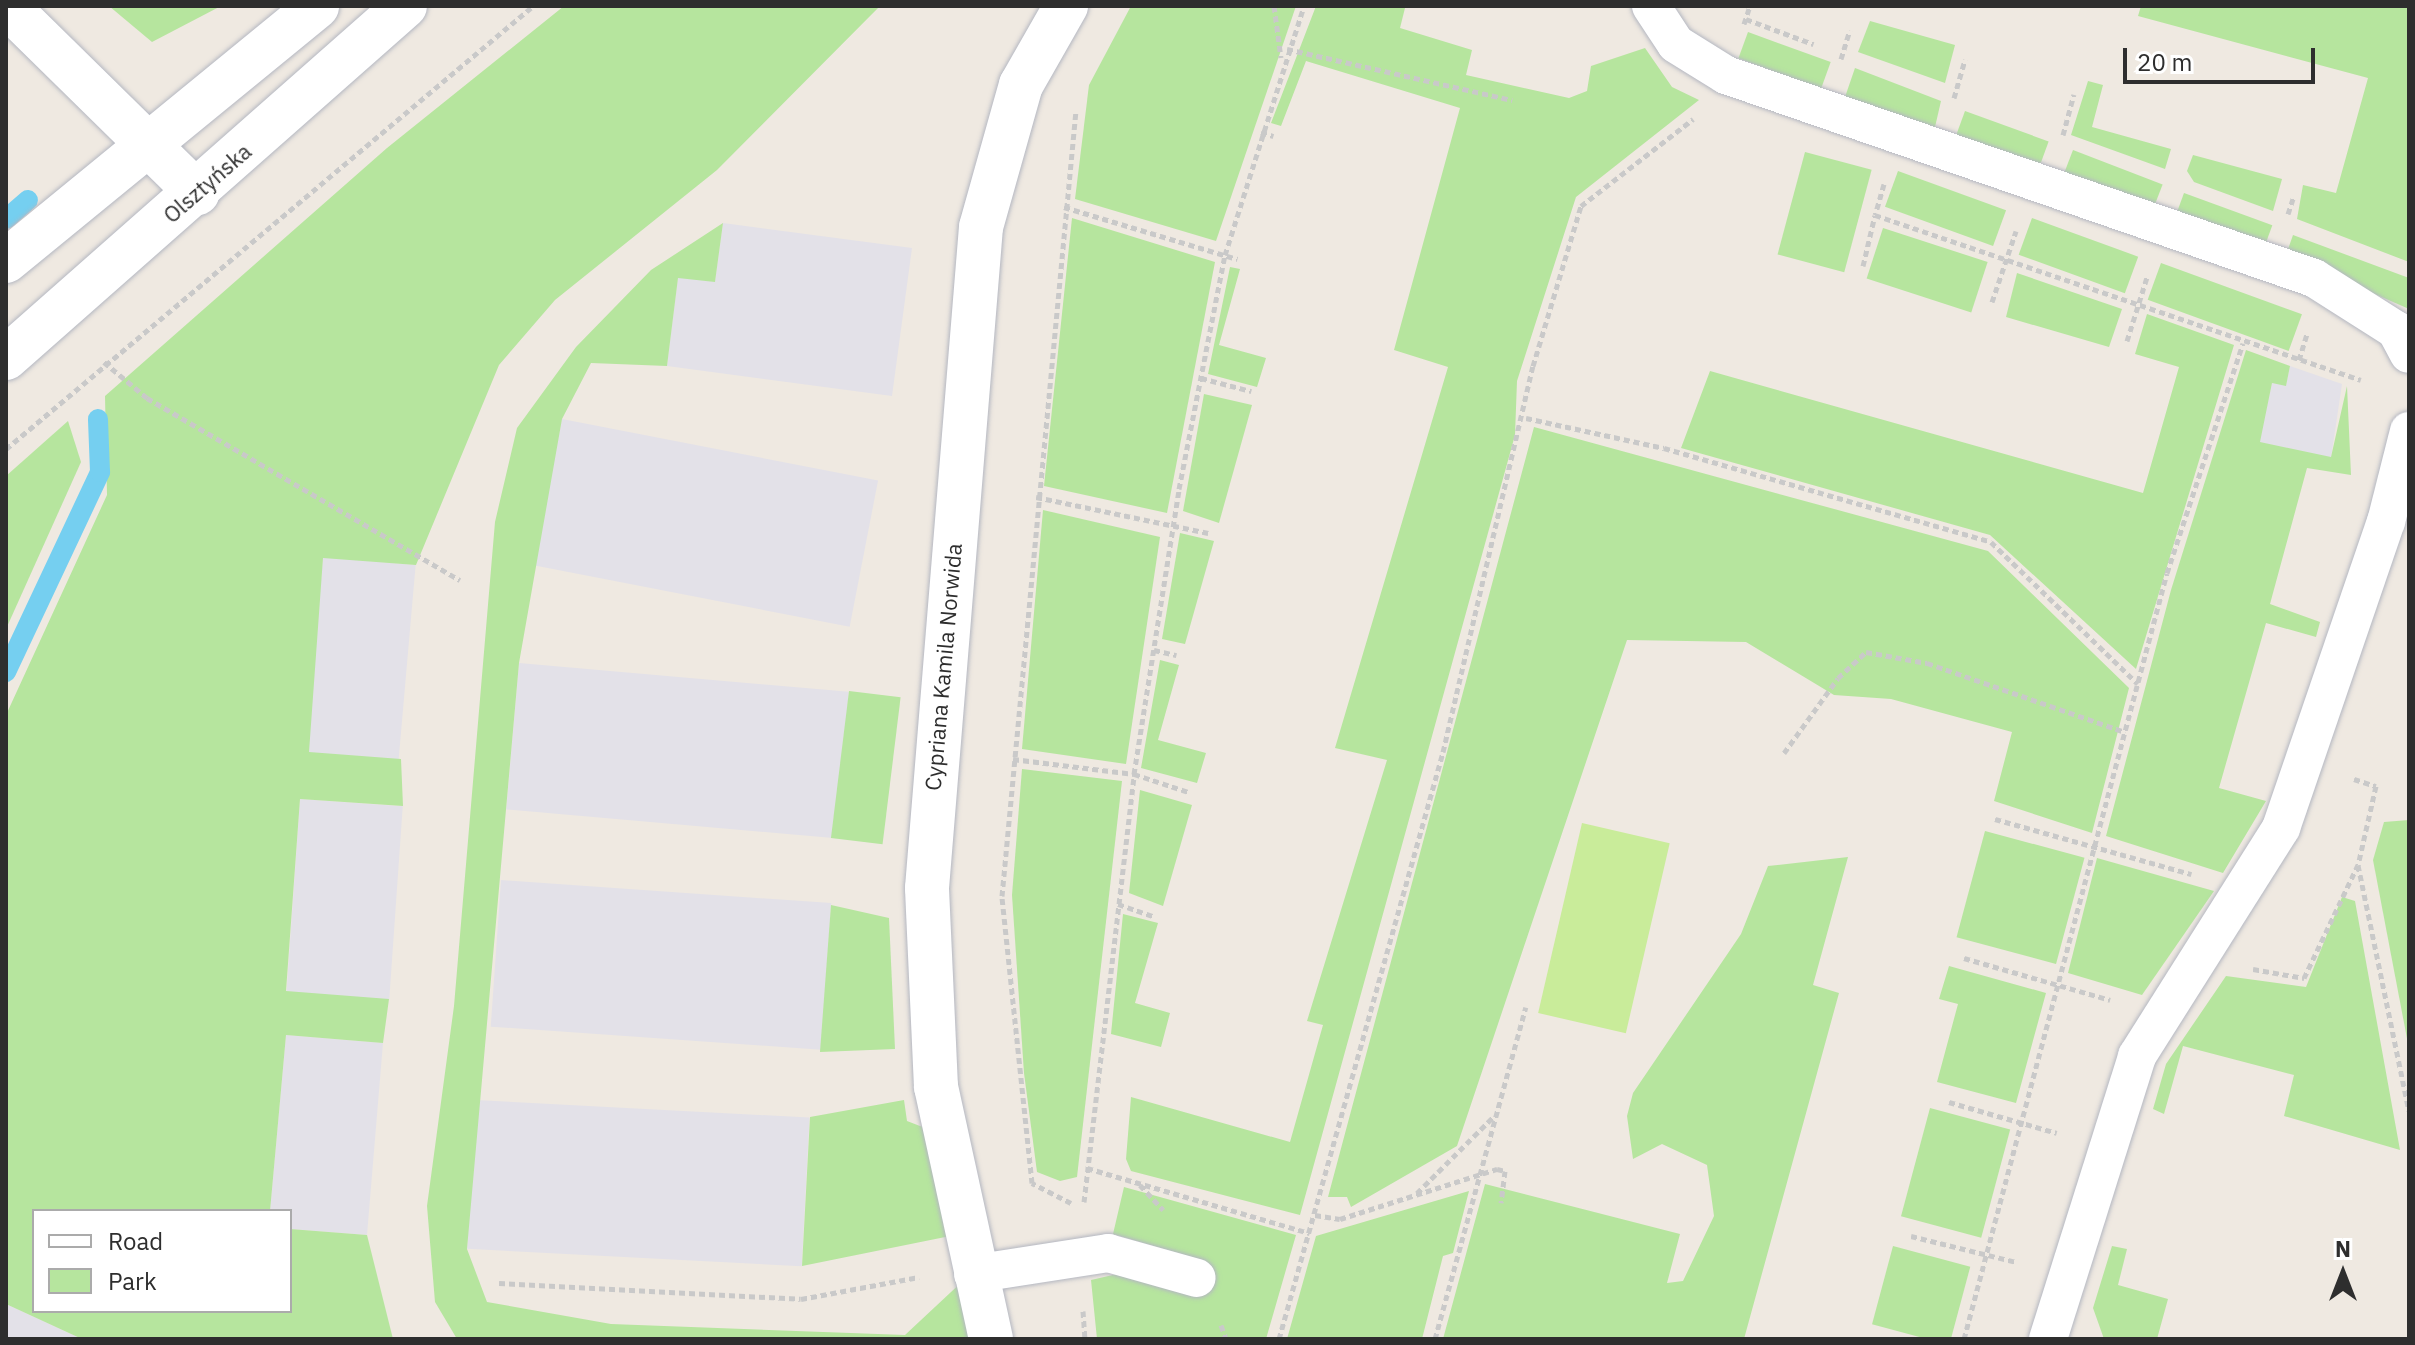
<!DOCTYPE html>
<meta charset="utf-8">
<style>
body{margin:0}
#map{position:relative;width:2415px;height:1345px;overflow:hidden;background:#efe9e1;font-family:"IBM Plex Sans",sans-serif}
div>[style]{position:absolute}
.industrial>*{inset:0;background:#e3e1e8;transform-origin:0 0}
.green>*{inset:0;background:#b6e59e;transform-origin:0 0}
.pitch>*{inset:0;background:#c9ec9a;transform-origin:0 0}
.stream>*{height:20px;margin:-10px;padding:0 10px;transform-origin:10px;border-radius:10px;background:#75cff0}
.path>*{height:5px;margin-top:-2.5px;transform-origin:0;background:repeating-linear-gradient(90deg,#c9c9c9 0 6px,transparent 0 10px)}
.roads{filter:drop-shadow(0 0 2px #b4b7c1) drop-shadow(0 0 2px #b4b7c1)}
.service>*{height:38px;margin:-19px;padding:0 19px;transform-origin:19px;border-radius:19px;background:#fff}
.minor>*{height:44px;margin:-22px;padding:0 22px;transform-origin:22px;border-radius:22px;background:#fff}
.secondary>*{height:44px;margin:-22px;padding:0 22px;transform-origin:22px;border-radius:22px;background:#fff}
span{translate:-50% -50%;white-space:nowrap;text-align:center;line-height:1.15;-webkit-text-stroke:6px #fff;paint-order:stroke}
.street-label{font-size:22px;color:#2e2e2e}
.frame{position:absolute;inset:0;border:8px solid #2e2e2e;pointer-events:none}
.legend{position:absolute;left:32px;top:1209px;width:260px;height:104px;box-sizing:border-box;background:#fff;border:2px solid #ababab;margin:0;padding:10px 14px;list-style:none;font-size:24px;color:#2e2e2e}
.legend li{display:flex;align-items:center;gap:16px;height:40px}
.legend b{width:40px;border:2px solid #ababab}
.north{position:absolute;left:2303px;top:1233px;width:80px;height:80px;-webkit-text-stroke:6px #fff;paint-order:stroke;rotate:0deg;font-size:22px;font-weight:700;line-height:32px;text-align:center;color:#2e2e2e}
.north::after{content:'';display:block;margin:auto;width:28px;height:36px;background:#2e2e2e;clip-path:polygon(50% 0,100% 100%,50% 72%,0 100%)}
.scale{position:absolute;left:2123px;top:48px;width:192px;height:36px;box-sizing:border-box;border:4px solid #2e2e2e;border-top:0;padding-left:10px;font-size:24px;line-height:28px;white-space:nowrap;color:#2e2e2e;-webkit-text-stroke:6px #fff;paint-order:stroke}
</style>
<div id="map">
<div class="industrial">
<i style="clip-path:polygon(723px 223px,912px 248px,892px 396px,667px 366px,678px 277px,715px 281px)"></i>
<i style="clip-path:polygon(2290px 366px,2342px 384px,2331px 458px,2259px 442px,2272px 383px,2286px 385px)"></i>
<i style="left:562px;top:419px;width:322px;height:149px;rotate:11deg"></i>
<i style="left:323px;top:557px;width:93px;height:196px;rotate:5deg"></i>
<i style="left:519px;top:663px;width:331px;height:147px;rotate:5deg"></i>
<i style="left:300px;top:799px;width:103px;height:194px;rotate:4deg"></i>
<i style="left:501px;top:880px;width:331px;height:147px;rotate:4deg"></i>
<i style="clip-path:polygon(286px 1035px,383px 1043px,367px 1235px,290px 1229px,290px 1211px,270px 1211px)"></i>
<i style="left:475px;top:1100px;width:335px;height:149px;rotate:3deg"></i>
<i style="clip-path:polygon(6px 1304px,82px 1339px,6px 1339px)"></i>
</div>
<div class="green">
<i style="clip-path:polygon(109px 6px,221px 6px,152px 42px)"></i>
<i style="clip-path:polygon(564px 6px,880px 6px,717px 170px,555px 300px,499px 365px,416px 565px,323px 558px,309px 752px,401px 759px,403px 806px,300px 799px,286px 991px,389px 999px,383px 1043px,286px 1035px,270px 1211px,34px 1211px,34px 1311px,290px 1311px,290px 1229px,367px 1235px,393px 1339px,82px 1339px,6px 1304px,6px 715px,107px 495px,105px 396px,387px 148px)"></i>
<i style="clip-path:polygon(1131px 6px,1296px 6px,1216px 241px,1075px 199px,1089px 85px)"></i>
<i style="clip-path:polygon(1316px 6px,1405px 8px,1400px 28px,1472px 50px,1466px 75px,1569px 98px,1587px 91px,1591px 66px,1645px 48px,1672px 87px,1699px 100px,1576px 197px,1517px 381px,1515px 435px,1300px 1215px,1131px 1171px,1126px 1159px,1131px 1097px,1290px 1142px,1323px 1025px,1307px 1021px,1387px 760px,1335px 748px,1448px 367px,1394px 350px,1460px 108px,1306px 61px,1281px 126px,1271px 123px)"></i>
<i style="clip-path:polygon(2141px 6px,2409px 6px,2409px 262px,2297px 219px,2303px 185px,2336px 193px,2368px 78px,2138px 16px)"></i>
<i style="clip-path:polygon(1870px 21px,1955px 45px,1945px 83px,1858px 52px)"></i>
<i style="left:1748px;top:32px;width:88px;height:28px;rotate:20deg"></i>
<i style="clip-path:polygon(1855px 68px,1941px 101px,1935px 127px,1845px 97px)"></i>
<i style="clip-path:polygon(2088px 81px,2103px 85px,2092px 127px,2171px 149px,2165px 169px,2071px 135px)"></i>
<i style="left:1965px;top:111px;width:89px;height:27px;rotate:20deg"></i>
<i style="left:2073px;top:150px;width:96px;height:27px;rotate:21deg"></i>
<i style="left:1805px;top:152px;width:69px;height:106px;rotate:15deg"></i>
<i style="clip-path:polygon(2193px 155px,2282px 179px,2273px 211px,2194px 182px,2187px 171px)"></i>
<i style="left:1898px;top:171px;width:115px;height:38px;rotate:20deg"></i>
<i style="left:2184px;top:193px;width:94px;height:23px;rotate:20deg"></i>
<i style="clip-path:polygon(1072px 218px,1215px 262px,1167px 513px,1044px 486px)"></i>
<i style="left:2032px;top:218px;width:113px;height:39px;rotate:20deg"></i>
<i style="clip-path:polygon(723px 223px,715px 282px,678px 278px,667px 366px,591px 363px,562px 419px,519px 663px,467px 1249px,487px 1302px,611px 1324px,905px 1335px,966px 1278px,1004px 1339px,457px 1339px,435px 1302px,427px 1206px,454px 1006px,495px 522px,517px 428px,576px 347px,651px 270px)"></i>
<i style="left:1883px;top:228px;width:110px;height:53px;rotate:18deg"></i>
<i style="clip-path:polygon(2293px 235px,2409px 278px,2409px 309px,2286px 255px)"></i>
<i style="left:2161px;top:263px;width:150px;height:39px;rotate:20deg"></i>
<i style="clip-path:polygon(1230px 267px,1240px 269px,1219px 345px,1266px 358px,1257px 387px,1208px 374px)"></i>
<i style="clip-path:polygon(2017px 273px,2122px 309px,2109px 347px,2006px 317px)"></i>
<i style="clip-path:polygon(2147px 314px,2234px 345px,2136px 669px,1990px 535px,1681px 448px,1710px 371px,2143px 493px,2179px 367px,2135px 354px)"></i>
<i style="clip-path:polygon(2246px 350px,2290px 366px,2286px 386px,2272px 383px,2260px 442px,2331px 457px,2347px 386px,2351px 475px,2307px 468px,2270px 604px,2320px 622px,2316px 637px,2266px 623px,2219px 788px,2266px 801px,2223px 873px,2106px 836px,2171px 590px)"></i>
<i style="clip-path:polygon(1204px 394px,1252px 405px,1219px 523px,1183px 511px)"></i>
<i style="clip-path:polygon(68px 421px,81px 462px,6px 629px,6px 476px)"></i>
<i style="clip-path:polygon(1534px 427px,1988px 551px,2129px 688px,2092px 833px,1994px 801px,2012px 732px,1891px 699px,1834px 695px,1746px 642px,1627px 640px,1457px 1146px,1351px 1207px,1347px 1197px,1328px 1197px)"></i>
<i style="clip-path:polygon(1043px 510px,1160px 537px,1126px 764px,1022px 749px)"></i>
<i style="clip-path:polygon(1180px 533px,1214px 541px,1185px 644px,1162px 639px)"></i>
<i style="clip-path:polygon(1160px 660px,1179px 665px,1158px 740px,1206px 753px,1197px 783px,1141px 768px)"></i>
<i style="left:849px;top:691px;width:52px;height:148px;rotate:7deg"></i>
<i style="clip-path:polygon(1022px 769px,1122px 781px,1077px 1177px,1060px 1181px,1037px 1172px,1024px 1073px,1012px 895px)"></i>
<i style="clip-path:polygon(1140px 790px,1192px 805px,1163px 906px,1129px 893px)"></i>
<i style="clip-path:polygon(2409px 820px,2409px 1049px,2373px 860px,2384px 822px)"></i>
<i style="left:1985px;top:831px;width:103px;height:110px;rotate:15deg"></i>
<i style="clip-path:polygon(1848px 857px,1813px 985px,1839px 993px,1744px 1339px,1443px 1339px,1485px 1184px,1680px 1234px,1667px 1283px,1683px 1281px,1714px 1216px,1707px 1165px,1662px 1144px,1633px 1159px,1627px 1116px,1633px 1093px,1741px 934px,1768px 866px)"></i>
<i style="clip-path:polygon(2097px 858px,2214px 891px,2142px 995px,2068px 973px)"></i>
<i style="clip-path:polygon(2342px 897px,2355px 901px,2400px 1150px,2284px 1116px,2294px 1075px,2183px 1046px,2164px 1114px,2153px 1109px,2166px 1064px,2226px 976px,2306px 987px)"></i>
<i style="clip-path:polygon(831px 905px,889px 918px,895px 1049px,820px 1052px)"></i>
<i style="clip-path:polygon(1123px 914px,1158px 923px,1135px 1003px,1170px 1013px,1161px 1047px,1111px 1034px)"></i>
<i style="clip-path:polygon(1949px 966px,2046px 993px,2016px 1103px,1937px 1082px,1958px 1004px,1939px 999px)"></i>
<i style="clip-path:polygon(904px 1100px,907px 1121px,959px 1141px,970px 1232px,802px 1266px,810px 1117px)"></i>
<i style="left:1930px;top:1108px;width:83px;height:112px;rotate:15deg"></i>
<i style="clip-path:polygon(1124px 1187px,1296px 1235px,1266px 1339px,1097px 1339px,1091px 1280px,1191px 1257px,1113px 1234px)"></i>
<i style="clip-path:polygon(1469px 1191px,1453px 1253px,1443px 1256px,1422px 1339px,1287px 1339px,1316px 1236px)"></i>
<i style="left:1893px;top:1246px;width:80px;height:81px;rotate:15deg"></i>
<i style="clip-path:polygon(2112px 1246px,2127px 1249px,2118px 1285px,2168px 1299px,2157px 1339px,2104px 1339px,2093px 1308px)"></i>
</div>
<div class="pitch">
<i style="left:1582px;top:823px;width:90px;height:195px;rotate:13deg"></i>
</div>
<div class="stream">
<i style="left:6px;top:219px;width:29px;rotate:-41deg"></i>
<i style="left:6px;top:672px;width:221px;rotate:-64.8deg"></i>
<i style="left:100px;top:472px;width:53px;rotate:-92.2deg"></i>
</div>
<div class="path">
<i style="left:1274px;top:6px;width:52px;rotate:82.3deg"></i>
<i style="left:1746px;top:19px;width:72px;rotate:20.5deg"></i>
<i style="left:1744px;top:24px;width:19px;rotate:-72deg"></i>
<i style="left:1287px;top:49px;width:231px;rotate:12.8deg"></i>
<i style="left:1841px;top:59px;width:30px;rotate:-73deg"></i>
<i style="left:1954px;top:98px;width:40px;rotate:-74deg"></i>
<i style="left:1261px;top:132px;width:13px;rotate:18deg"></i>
<i style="left:2063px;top:135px;width:42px;rotate:-75deg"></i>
<i style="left:1884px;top:184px;width:32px;rotate:106deg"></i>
<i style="left:1875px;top:215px;width:513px;rotate:18.75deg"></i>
<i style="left:1064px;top:207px;width:181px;rotate:16.7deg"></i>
<i style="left:2288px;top:214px;width:19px;rotate:-72deg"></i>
<i style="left:1863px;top:266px;width:52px;rotate:-76.8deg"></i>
<i style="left:1992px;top:302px;width:75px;rotate:-71.3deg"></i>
<i style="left:2127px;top:341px;width:67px;rotate:-72.6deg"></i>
<i style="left:2299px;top:360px;width:27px;rotate:-73deg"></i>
<i style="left:104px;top:362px;width:56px;rotate:39.9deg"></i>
<i style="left:147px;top:398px;width:362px;rotate:30.2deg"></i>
<i style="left:1201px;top:378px;width:52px;rotate:14.6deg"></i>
<i style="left:1526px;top:418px;width:141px;rotate:12.3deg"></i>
<i style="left:1664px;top:448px;width:340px;rotate:16deg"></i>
<i style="left:1991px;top:542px;width:204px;rotate:44deg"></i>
<i style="left:6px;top:449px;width:688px;rotate:-40.05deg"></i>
<i style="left:1036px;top:497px;width:176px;rotate:11.8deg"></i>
<i style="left:1154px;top:650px;width:23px;rotate:13deg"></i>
<i style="left:1784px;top:753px;width:92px;rotate:-54.2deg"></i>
<i style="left:1838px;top:678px;width:38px;rotate:-43deg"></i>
<i style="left:1866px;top:652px;width:62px;rotate:10.2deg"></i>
<i style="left:1927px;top:663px;width:210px;rotate:19.2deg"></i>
<i style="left:1013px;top:759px;width:122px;rotate:7.1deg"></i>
<i style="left:1134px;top:774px;width:57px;rotate:18.4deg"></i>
<i style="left:2354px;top:779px;width:23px;rotate:18deg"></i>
<i style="left:2376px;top:786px;width:81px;rotate:102.8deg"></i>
<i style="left:2358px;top:865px;width:251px;rotate:78.3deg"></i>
<i style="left:1995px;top:819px;width:204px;rotate:15.7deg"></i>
<i style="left:1118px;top:904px;width:37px;rotate:19deg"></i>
<i style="left:1964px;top:958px;width:152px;rotate:16deg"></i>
<i style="left:2253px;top:969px;width:52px;rotate:10deg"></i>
<i style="left:2304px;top:978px;width:125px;rotate:-64.5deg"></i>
<i style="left:1949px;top:1102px;width:112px;rotate:16deg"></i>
<i style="left:1087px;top:1168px;width:232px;rotate:16.3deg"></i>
<i style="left:1140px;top:1185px;width:34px;rotate:47deg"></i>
<i style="left:1417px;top:1193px;width:109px;rotate:-45deg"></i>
<i style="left:1084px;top:1202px;width:431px;rotate:-83.3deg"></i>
<i style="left:1134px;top:774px;width:289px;rotate:-81deg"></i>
<i style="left:1179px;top:489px;width:238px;rotate:-78.9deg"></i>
<i style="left:1225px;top:255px;width:261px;rotate:-72.4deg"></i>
<i style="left:1071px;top:1203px;width:44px;rotate:-152.9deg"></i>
<i style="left:1032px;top:1183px;width:289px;rotate:-96deg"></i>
<i style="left:1002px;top:896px;width:789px;rotate:-84.62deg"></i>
<i style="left:1315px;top:1215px;width:25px;rotate:9deg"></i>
<i style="left:1340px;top:1219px;width:165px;rotate:-17.7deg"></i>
<i style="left:1497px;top:1169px;width:8px;rotate:14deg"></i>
<i style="left:1505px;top:1171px;width:32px;rotate:97deg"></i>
<i style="left:1911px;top:1236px;width:108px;rotate:13.9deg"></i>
<i style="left:499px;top:1283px;width:302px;rotate:3deg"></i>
<i style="left:801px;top:1299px;width:120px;rotate:-10.6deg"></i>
<i style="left:1083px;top:1311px;width:28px;rotate:86deg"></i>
<i style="left:1221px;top:1325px;width:15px;rotate:70deg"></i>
<i style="left:1279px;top:1339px;width:609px;rotate:-74.39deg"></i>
<i style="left:1443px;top:752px;width:396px;rotate:-76.9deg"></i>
<i style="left:1533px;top:366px;width:167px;rotate:-73.3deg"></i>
<i style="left:1581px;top:206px;width:142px;rotate:-37.8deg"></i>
<i style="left:1435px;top:1339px;width:344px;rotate:-74.7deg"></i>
<i style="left:1964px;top:1339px;width:792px;rotate:-75.16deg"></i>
<i style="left:2167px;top:573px;width:242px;rotate:-71.7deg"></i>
</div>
<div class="roads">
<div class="service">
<i style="left:1651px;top:6px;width:45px;rotate:56.7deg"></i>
<i style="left:1676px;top:44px;width:59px;rotate:31.8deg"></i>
<i style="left:1726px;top:75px;width:622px;rotate:19.05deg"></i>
<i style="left:2314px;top:278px;width:97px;rotate:32.4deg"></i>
<i style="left:2396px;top:330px;width:27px;rotate:62deg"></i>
<i style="left:973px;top:1274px;width:137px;rotate:-8.8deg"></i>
<i style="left:1108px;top:1253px;width:92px;rotate:15.7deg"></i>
<i style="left:2048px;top:1339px;width:297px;rotate:-72.5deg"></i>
<i style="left:2137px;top:1056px;width:270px;rotate:-57.7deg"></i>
<i style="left:2281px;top:828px;width:324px;rotate:-71.1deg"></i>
<i style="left:2386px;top:522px;width:94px;rotate:-75.8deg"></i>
</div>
<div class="minor">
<i style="left:7px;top:6px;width:267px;rotate:44.5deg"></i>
<i style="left:991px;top:1339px;width:258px;rotate:-102.3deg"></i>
<i style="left:936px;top:1087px;width:199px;rotate:-92.6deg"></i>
<i style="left:927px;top:888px;width:663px;rotate:-85.33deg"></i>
<i style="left:981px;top:227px;width:148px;rotate:-74.3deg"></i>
<i style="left:1021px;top:85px;width:91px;rotate:-60.3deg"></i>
</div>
<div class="secondary">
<i style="left:6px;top:261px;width:402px;rotate:-39.3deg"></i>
<i style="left:6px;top:358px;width:532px;rotate:-41.42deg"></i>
</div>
</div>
<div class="street-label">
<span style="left:207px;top:183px;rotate:-41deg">Olsztyńska</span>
<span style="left:943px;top:667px;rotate:-85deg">Cypriana Kamila Norwida</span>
</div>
<div class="frame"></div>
<ul class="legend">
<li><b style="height:10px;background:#fff"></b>Road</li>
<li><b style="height:22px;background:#b6e59e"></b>Park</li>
</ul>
<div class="north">N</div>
<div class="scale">20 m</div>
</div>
